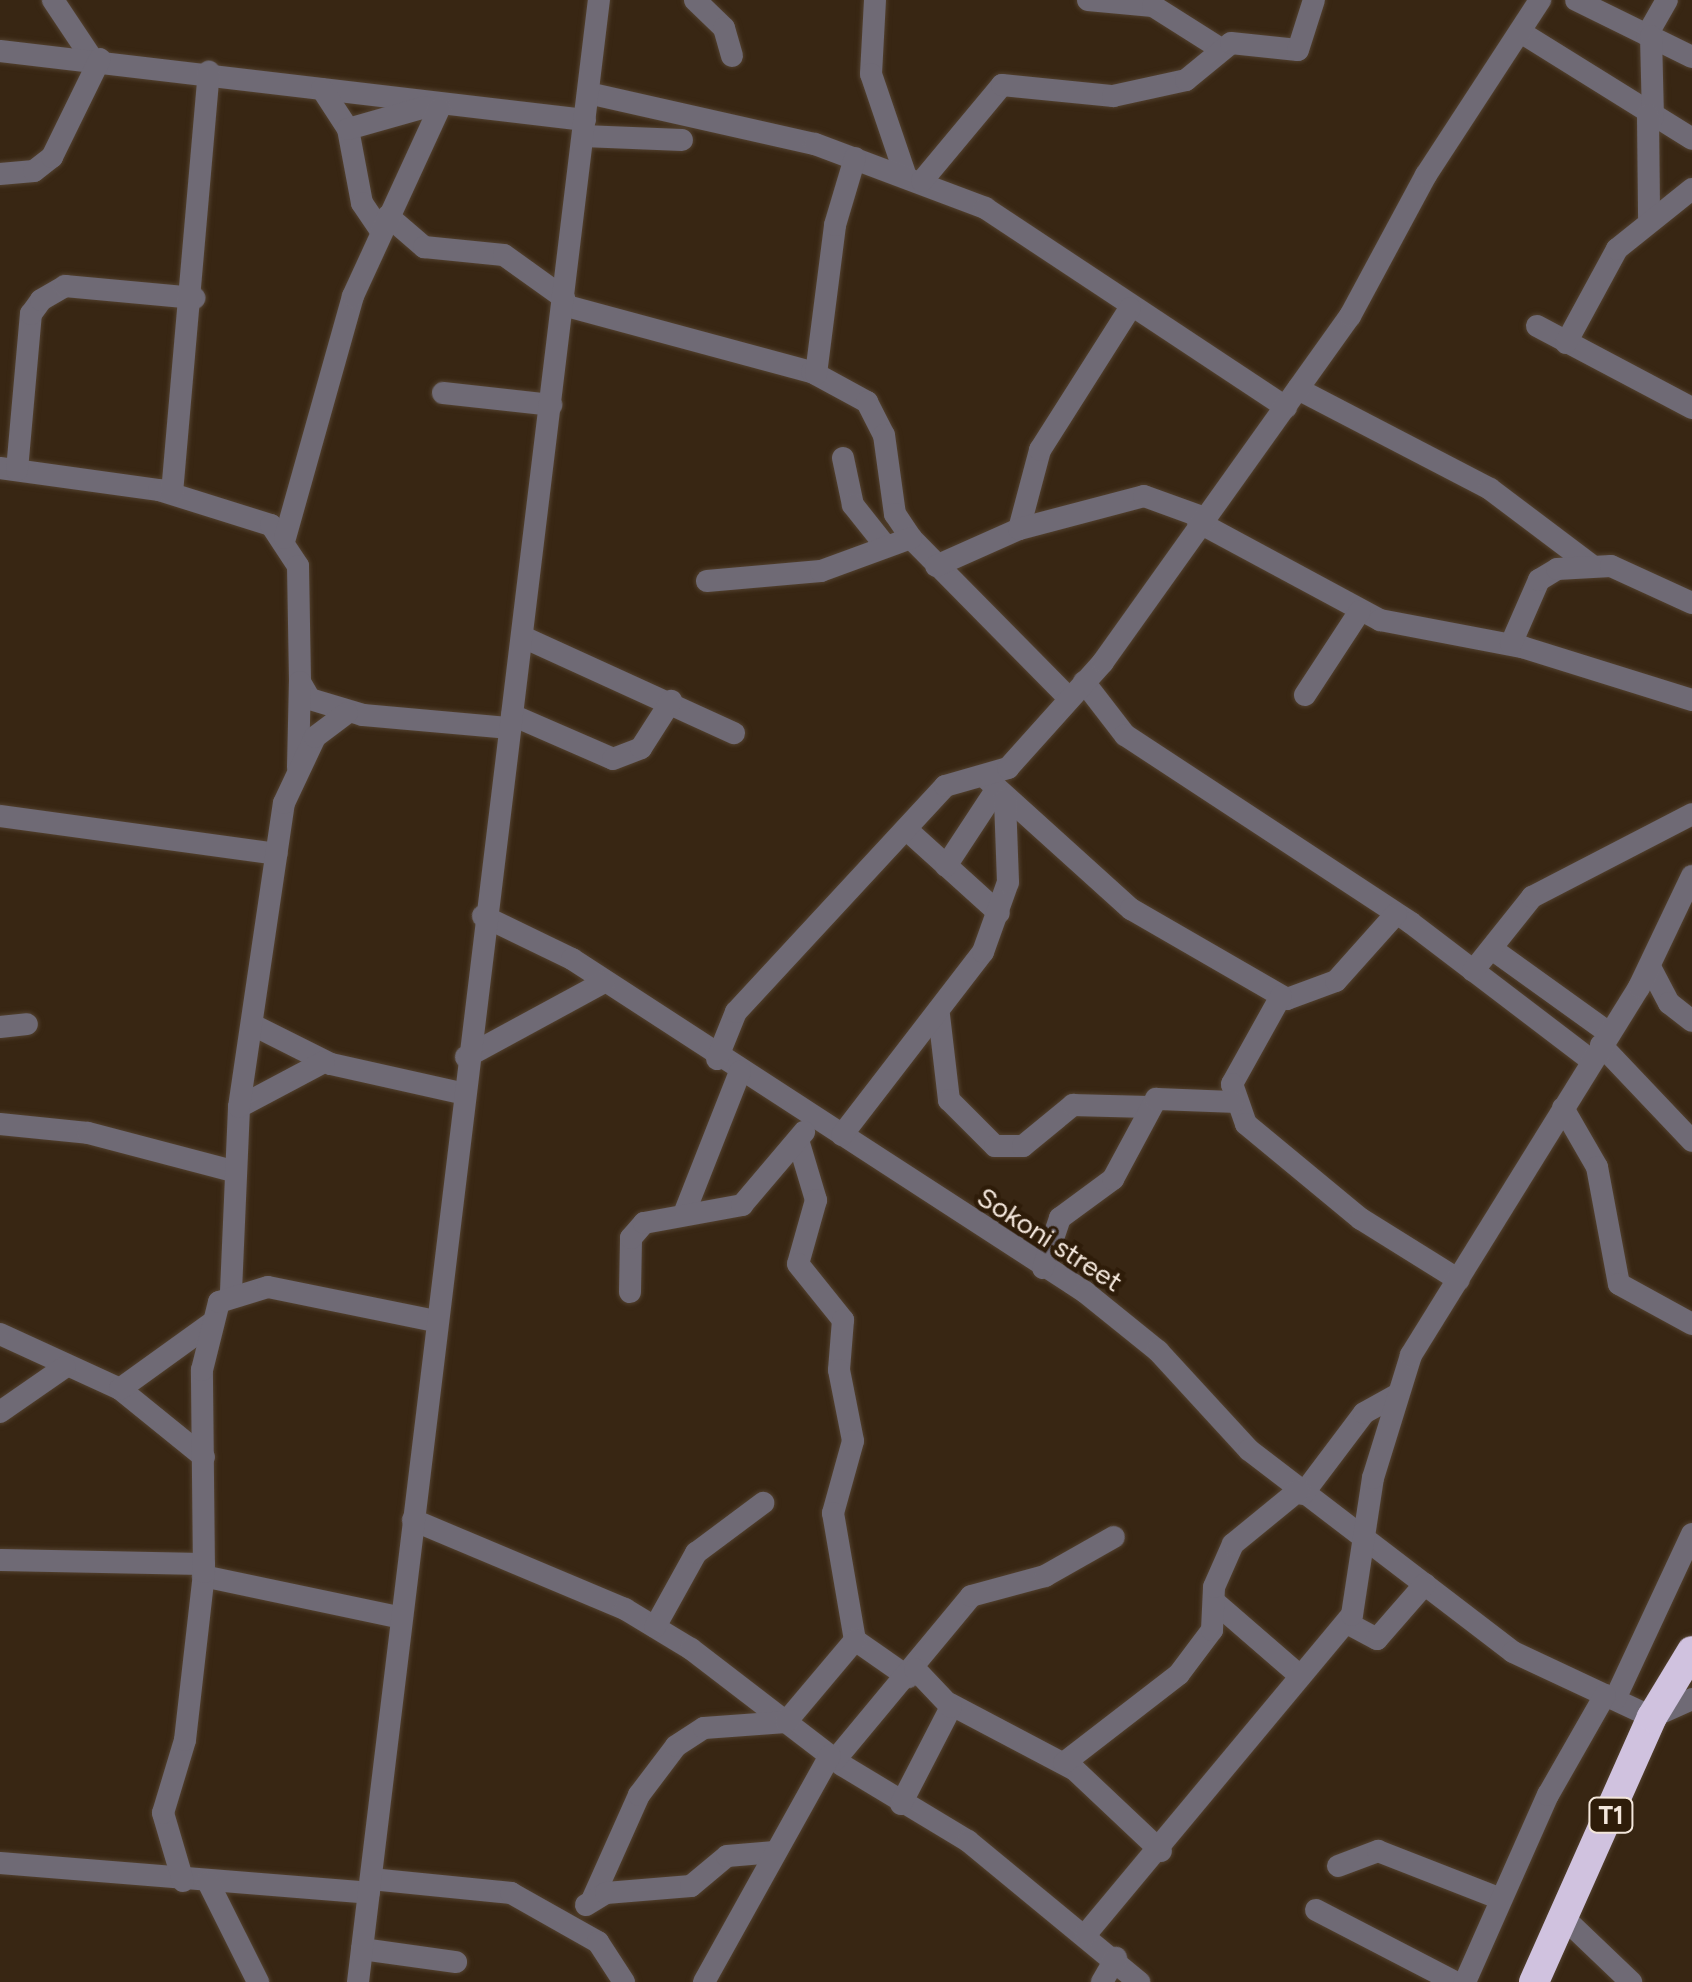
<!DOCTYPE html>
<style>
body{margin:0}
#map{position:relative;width:1692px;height:1982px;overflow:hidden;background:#382613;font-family:Figtree,sans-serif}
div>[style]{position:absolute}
.roads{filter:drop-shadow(0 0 2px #52412f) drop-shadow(0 0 2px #52412f)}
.minor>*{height:22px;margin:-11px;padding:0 11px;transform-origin:11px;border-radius:11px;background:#6f6a75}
.highway>*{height:30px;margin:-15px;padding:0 15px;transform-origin:15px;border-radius:15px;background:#d0c2df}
span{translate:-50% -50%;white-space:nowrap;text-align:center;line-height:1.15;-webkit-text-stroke:9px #2e1c09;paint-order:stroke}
.shield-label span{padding:2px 8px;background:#2e1c09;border:2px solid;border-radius:8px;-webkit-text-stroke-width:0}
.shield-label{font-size:25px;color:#f3e6db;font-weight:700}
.street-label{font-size:28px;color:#f3e6db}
</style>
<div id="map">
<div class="roads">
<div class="minor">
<i style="left:53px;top:0;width:69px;rotate:56.3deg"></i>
<i style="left:695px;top:0;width:40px;rotate:44deg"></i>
<i style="left:724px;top:28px;width:29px;rotate:74deg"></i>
<i style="left:875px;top:0;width:74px;rotate:93.1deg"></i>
<i style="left:871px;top:74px;width:106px;rotate:71.2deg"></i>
<i style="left:1088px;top:0;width:65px;rotate:5.3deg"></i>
<i style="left:1153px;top:6px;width:80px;rotate:32.3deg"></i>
<i style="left:1576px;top:0;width:129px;rotate:26.2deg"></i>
<i style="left:1522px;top:33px;width:200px;rotate:31.9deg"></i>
<i style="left:1647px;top:35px;width:40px;rotate:-60.3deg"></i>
<i style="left:1651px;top:36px;width:81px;rotate:88.6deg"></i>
<i style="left:0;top:51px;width:589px;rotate:6.73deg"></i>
<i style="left:322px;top:89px;width:48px;rotate:57deg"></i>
<i style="left:348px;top:129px;width:75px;rotate:79.3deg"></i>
<i style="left:362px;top:203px;width:34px;rotate:56deg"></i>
<i style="left:588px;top:93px;width:233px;rotate:12.7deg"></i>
<i style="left:815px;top:144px;width:182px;rotate:20.6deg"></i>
<i style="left:985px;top:208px;width:361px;rotate:33.5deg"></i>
<i style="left:1648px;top:115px;width:102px;rotate:89.4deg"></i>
<i style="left:348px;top:129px;width:80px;rotate:-15.9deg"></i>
<i style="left:583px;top:136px;width:99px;rotate:2.3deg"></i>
<i style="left:0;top:174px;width:34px;rotate:-5deg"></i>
<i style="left:34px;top:171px;width:23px;rotate:-38deg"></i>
<i style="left:52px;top:157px;width:109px;rotate:-63.9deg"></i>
<i style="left:922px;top:181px;width:125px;rotate:-50.2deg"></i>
<i style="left:1002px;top:85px;width:112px;rotate:5.7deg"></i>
<i style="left:1113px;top:96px;width:75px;rotate:-12.4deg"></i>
<i style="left:1186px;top:80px;width:58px;rotate:-39.4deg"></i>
<i style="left:1231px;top:43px;width:67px;rotate:6deg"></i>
<i style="left:1298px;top:50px;width:52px;rotate:-72.3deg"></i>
<i style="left:388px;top:216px;width:48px;rotate:40.7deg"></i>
<i style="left:424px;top:247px;width:80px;rotate:5.7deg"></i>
<i style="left:504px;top:255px;width:74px;rotate:35.6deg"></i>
<i style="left:563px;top:305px;width:258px;rotate:15.1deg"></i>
<i style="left:812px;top:372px;width:63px;rotate:28.6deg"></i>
<i style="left:867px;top:402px;width:37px;rotate:63deg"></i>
<i style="left:884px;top:435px;width:80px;rotate:82.1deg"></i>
<i style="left:895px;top:514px;width:29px;rotate:56deg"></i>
<i style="left:911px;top:538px;width:225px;rotate:45.4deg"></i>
<i style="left:1537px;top:326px;width:175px;rotate:27.9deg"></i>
<i style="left:1566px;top:343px;width:107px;rotate:-61.5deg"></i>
<i style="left:1617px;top:249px;width:96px;rotate:-38.7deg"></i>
<i style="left:816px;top:374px;width:150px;rotate:-82.7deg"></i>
<i style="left:835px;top:225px;width:70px;rotate:-73.4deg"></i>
<i style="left:1298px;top:389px;width:216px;rotate:27.5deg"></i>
<i style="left:1490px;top:489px;width:128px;rotate:37deg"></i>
<i style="left:443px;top:393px;width:109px;rotate:6.3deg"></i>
<i style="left:843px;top:458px;width:48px;rotate:78deg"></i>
<i style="left:853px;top:505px;width:50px;rotate:51.5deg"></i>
<i style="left:0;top:468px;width:161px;rotate:7.9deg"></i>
<i style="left:159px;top:490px;width:117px;rotate:17.4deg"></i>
<i style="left:271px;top:525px;width:49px;rotate:56.6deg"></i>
<i style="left:298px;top:566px;width:116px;rotate:89deg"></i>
<i style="left:300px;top:682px;width:20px;rotate:60deg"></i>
<i style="left:310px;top:699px;width:55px;rotate:16.8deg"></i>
<i style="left:363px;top:715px;width:148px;rotate:5.1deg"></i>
<i style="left:17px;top:470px;width:157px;rotate:-84.9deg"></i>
<i style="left:31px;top:314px;width:17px;rotate:-54deg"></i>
<i style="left:41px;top:300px;width:28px;rotate:-30deg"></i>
<i style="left:65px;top:286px;width:130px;rotate:5.3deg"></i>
<i style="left:172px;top:493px;width:423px;rotate:-85deg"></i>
<i style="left:1198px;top:522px;width:207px;rotate:28.3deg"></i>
<i style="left:1380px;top:620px;width:145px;rotate:10.8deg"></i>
<i style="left:1522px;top:647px;width:178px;rotate:17.3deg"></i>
<i style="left:1019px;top:529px;width:82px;rotate:-75.1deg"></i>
<i style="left:1040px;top:450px;width:168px;rotate:-57.6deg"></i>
<i style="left:285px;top:538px;width:251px;rotate:-74.3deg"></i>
<i style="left:353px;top:296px;width:206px;rotate:-65.3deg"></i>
<i style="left:936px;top:566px;width:91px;rotate:-24deg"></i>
<i style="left:1019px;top:529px;width:129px;rotate:-14.8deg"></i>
<i style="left:1144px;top:496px;width:62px;rotate:19.9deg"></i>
<i style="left:707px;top:581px;width:114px;rotate:-5deg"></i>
<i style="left:821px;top:571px;width:96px;rotate:-20.1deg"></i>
<i style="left:523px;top:637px;width:232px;rotate:24.5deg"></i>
<i style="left:1511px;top:644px;width:70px;rotate:-66.4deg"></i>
<i style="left:1539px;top:580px;width:21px;rotate:-31deg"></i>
<i style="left:1557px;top:569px;width:54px;rotate:-3.2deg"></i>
<i style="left:1611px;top:566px;width:89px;rotate:24.6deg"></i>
<i style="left:1084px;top:682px;width:67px;rotate:52.3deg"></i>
<i style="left:1125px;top:735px;width:342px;rotate:33.3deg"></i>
<i style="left:1411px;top:923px;width:226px;rotate:37.3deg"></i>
<i style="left:1305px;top:695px;width:100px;rotate:-56.8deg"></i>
<i style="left:512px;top:715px;width:110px;rotate:23.5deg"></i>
<i style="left:613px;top:759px;width:30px;rotate:-21deg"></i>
<i style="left:641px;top:748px;width:56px;rotate:-57.4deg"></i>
<i style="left:298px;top:767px;width:85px;rotate:-88.7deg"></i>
<i style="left:988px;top:780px;width:193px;rotate:42.1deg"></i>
<i style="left:1131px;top:909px;width:180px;rotate:30deg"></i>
<i style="left:1287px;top:999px;width:52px;rotate:-20.2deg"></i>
<i style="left:1336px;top:981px;width:90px;rotate:-48.2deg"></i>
<i style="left:0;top:816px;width:279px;rotate:7.8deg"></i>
<i style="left:906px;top:829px;width:125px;rotate:42.1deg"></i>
<i style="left:946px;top:866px;width:91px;rotate:-56.7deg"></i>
<i style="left:483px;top:916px;width:99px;rotate:25.8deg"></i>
<i style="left:572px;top:959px;width:612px;rotate:32.99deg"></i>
<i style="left:1085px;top:1292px;width:94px;rotate:38.9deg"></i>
<i style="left:1158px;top:1351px;width:134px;rotate:47.4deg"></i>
<i style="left:1249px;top:1450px;width:332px;rotate:37.4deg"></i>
<i style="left:1513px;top:1652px;width:153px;rotate:25.1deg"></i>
<i style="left:1652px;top:1717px;width:44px;rotate:-24.2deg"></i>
<i style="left:1492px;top:949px;width:144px;rotate:35.7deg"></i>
<i style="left:1650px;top:967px;width:41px;rotate:62.2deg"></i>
<i style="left:1669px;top:1003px;width:29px;rotate:38deg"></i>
<i style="left:1473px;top:971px;width:95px;rotate:-51.4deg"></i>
<i style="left:1532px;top:897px;width:180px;rotate:-27.4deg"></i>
<i style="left:1281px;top:996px;width:101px;rotate:119.1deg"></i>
<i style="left:1232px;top:1084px;width:42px;rotate:70.7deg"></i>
<i style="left:1246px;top:1124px;width:149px;rotate:39.6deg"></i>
<i style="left:1361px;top:1219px;width:115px;rotate:31.9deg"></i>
<i style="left:939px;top:1015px;width:86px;rotate:83.3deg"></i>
<i style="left:949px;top:1100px;width:65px;rotate:45deg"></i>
<i style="left:995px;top:1146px;width:28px"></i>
<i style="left:1023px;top:1146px;width:65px;rotate:-39.4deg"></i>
<i style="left:1073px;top:1105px;width:74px;rotate:1.5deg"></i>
<i style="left:255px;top:1026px;width:85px;rotate:26.6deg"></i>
<i style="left:331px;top:1064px;width:133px;rotate:12.6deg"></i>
<i style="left:0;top:1027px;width:27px;rotate:-6deg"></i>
<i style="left:1601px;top:1045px;width:132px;rotate:46.5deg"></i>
<i style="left:466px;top:1057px;width:157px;rotate:-28.5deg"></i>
<i style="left:717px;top:1059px;width:51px;rotate:-68deg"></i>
<i style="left:736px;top:1012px;width:308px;rotate:-47.2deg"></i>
<i style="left:945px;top:786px;width:66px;rotate:-15.9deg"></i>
<i style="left:1008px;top:768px;width:142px;rotate:-48.1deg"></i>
<i style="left:1103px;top:662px;width:425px;rotate:-54.5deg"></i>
<i style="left:1350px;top:316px;width:160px;rotate:-61.7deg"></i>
<i style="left:1426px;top:175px;width:209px;rotate:-56.9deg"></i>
<i style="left:239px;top:1107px;width:96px;rotate:-27.9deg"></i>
<i style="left:1563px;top:1108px;width:68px;rotate:60deg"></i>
<i style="left:1597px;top:1167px;width:119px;rotate:79.4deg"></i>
<i style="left:1619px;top:1284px;width:83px;rotate:28.7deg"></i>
<i style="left:0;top:1124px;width:88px;rotate:5.8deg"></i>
<i style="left:88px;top:1133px;width:150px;rotate:14.7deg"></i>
<i style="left:842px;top:1135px;width:231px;rotate:-52.4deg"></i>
<i style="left:983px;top:952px;width:74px;rotate:-70.3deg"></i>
<i style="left:1008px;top:882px;width:82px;rotate:-92.1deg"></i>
<i style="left:798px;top:1140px;width:63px;rotate:73.3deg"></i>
<i style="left:816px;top:1200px;width:66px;rotate:105.7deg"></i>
<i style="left:798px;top:1264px;width:72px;rotate:51.2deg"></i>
<i style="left:843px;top:1320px;width:50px;rotate:94.6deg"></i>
<i style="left:839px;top:1370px;width:72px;rotate:78.8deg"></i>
<i style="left:853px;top:1441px;width:75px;rotate:105.5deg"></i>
<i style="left:833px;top:1513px;width:129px;rotate:80.2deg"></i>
<i style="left:855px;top:1640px;width:65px;rotate:34.9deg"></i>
<i style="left:684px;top:1214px;width:153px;rotate:-68.5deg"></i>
<i style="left:1043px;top:1268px;width:53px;rotate:-71.2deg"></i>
<i style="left:1060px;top:1218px;width:66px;rotate:-36.3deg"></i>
<i style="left:1113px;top:1179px;width:91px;rotate:-61.7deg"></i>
<i style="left:1156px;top:1099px;width:77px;rotate:2.2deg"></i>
<i style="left:231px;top:1291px;width:184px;rotate:-87.5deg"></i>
<i style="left:239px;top:1107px;width:307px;rotate:-81.6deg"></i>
<i style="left:284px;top:803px;width:73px;rotate:-64.8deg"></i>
<i style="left:315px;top:737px;width:40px;rotate:-37deg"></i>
<i style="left:630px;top:1292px;width:54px;rotate:-88.9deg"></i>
<i style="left:631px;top:1238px;width:20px;rotate:-49deg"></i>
<i style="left:644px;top:1223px;width:100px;rotate:-10.4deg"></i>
<i style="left:742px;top:1205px;width:96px;rotate:-49.7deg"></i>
<i style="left:0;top:1334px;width:132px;rotate:24.6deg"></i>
<i style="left:120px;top:1389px;width:108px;rotate:39deg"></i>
<i style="left:120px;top:1389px;width:111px;rotate:-35.8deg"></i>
<i style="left:0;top:1412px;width:79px;rotate:-34.7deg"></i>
<i style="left:1303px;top:1494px;width:101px;rotate:-53deg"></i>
<i style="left:1364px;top:1413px;width:35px;rotate:-29deg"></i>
<i style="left:413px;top:1520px;width:230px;rotate:22.8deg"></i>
<i style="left:625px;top:1609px;width:77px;rotate:31.2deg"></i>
<i style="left:691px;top:1649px;width:190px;rotate:37.5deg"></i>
<i style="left:842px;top:1765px;width:147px;rotate:31.1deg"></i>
<i style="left:968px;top:1841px;width:222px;rotate:39.5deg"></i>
<i style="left:0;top:1560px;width:204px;rotate:1.1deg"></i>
<i style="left:203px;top:1576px;width:203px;rotate:11.9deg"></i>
<i style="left:1217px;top:1604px;width:110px;rotate:40.9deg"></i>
<i style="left:1347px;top:1623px;width:34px;rotate:28deg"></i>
<i style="left:1377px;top:1639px;width:73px;rotate:-48.9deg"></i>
<i style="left:655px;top:1627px;width:85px;rotate:-61deg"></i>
<i style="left:696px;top:1553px;width:84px;rotate:-36.7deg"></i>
<i style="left:1615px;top:1699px;width:182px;rotate:-65deg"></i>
<i style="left:950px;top:1704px;width:141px;rotate:27.8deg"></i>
<i style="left:1075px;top:1770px;width:118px;rotate:43.3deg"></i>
<i style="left:835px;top:1760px;width:213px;rotate:-50.3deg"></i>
<i style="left:971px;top:1596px;width:77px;rotate:-15.1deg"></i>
<i style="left:1045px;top:1576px;width:79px;rotate:-29.5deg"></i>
<i style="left:1064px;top:1763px;width:145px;rotate:-37.7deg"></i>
<i style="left:1179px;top:1674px;width:55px;rotate:-53.1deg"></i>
<i style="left:1212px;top:1630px;width:43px;rotate:-87.3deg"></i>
<i style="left:1214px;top:1587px;width:47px;rotate:-66.2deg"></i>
<i style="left:1233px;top:1544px;width:85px;rotate:-39.3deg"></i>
<i style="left:901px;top:1804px;width:109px;rotate:-62.7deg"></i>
<i style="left:951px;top:1707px;width:52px;rotate:-133.5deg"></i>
<i style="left:0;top:1863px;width:370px;rotate:4.6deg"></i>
<i style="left:1338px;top:1866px;width:43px;rotate:-20.6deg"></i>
<i style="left:1378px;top:1851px;width:132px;rotate:21.3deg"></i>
<i style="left:371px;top:1879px;width:141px;rotate:5.7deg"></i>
<i style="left:511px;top:1893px;width:100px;rotate:29.4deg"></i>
<i style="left:598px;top:1942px;width:48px;rotate:57deg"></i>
<i style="left:183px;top:1881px;width:71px;rotate:-106.4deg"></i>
<i style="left:163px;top:1813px;width:76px;rotate:-73.2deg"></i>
<i style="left:185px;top:1740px;width:169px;rotate:-83.5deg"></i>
<i style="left:204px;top:1572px;width:202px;rotate:-90.6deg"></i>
<i style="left:202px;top:1370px;width:70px;rotate:-76deg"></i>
<i style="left:219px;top:1302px;width:51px;rotate:-17deg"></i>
<i style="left:268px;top:1287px;width:170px;rotate:11.5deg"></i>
<i style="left:208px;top:1882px;width:112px;rotate:63.4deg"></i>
<i style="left:593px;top:1898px;width:113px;rotate:-65.9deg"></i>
<i style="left:639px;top:1795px;width:61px;rotate:-52.9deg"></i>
<i style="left:676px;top:1746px;width:33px;rotate:-33deg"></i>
<i style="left:704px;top:1728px;width:82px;rotate:-4.2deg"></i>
<i style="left:786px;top:1722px;width:107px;rotate:-49.9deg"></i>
<i style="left:586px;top:1905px;width:23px;rotate:-31deg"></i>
<i style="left:606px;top:1893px;width:85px;rotate:-4.7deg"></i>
<i style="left:691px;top:1886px;width:47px;rotate:-39.8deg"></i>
<i style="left:727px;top:1856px;width:48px;rotate:-4.8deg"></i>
<i style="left:1316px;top:1910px;width:157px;rotate:27.4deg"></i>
<i style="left:1564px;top:1918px;width:93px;rotate:43.7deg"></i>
<i style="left:1086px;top:1934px;width:415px;rotate:-50.2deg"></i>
<i style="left:1352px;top:1615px;width:139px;rotate:-81.3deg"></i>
<i style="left:1373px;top:1478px;width:129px;rotate:-72.8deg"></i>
<i style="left:1411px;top:1355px;width:433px;rotate:-58.2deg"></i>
<i style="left:1639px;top:987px;width:123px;rotate:-64.5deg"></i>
<i style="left:362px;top:1949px;width:95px;rotate:7.9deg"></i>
<i style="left:358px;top:1982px;width:1997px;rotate:-83.07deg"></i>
<i style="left:704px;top:1982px;width:259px;rotate:-60.9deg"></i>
<i style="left:1102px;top:1982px;width:28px;rotate:-60deg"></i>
<i style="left:1465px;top:1982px;width:205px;rotate:-66.1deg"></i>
<i style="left:1548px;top:1795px;width:115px;rotate:-60.3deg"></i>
</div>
<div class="highway">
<i style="left:1534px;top:1982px;width:290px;rotate:-66deg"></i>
<i style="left:1652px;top:1717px;width:77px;rotate:-58.8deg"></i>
</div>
</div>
<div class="shield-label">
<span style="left:1611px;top:1815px">T1</span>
</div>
<div class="street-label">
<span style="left:1050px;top:1239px;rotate:33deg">Sokoni street</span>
</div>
</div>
